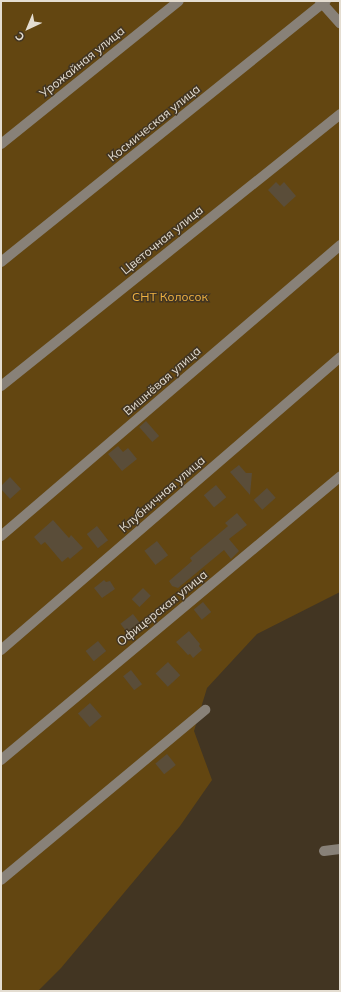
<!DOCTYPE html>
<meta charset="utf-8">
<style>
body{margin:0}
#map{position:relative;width:341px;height:992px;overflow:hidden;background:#423522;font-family:Mulish,sans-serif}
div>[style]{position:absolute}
.green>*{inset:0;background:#634611}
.building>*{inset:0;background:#5a4d39;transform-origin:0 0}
.minor>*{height:10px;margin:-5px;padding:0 5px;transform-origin:5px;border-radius:5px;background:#888178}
span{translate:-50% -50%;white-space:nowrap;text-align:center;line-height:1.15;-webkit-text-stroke:3px #423522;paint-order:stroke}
.street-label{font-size:12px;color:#e4ddd1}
.park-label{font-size:12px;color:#f1b241}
.frame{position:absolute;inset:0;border:2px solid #e4ddd1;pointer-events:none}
.north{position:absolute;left:8px;top:8px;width:40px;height:40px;-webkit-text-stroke:3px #423522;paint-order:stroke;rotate:224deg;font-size:11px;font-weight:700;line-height:16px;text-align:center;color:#e4ddd1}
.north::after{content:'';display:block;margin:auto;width:14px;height:18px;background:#e4ddd1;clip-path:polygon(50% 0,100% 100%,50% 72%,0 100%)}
</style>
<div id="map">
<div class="green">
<i style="clip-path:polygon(1px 1px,340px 1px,340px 592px,257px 634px,207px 688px,194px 731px,212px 780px,180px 826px,61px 968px,38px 991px,1px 991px)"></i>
</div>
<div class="building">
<i style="clip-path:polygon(276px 182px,280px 186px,284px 182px,296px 196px,284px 207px,268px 190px)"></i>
<i style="left:146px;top:421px;width:20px;height:9px;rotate:49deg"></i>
<i style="clip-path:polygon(118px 446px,123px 452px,128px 448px,137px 459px,122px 471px,108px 454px)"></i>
<i style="clip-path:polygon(239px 465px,246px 473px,252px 473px,250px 495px,230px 472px)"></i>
<i style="clip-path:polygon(10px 477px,21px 489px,10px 499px,1px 489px,1px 486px)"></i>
<i style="left:216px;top:485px;width:16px;height:16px;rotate:50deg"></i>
<i style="left:267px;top:488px;width:13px;height:18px;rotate:48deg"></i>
<i style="clip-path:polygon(237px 513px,247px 525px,229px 539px,239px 551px,231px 559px,224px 550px,178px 588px,172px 586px,169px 581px,192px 561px,190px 558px,228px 526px,225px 523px)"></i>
<i style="clip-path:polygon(53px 520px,69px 538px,71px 535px,83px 548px,70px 559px,68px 557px,62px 562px,45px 542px,41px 545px,34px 537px)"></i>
<i style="left:97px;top:526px;width:18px;height:13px;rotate:52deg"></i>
<i style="left:157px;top:541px;width:18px;height:16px;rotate:52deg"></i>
<i style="clip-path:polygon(104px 580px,106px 582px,110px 581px,115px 589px,102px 598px,94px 588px)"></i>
<i style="left:143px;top:588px;width:11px;height:16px;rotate:45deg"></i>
<i style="left:203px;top:602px;width:13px;height:12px;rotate:51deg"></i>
<i style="left:133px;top:614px;width:11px;height:16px;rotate:52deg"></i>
<i style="clip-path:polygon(189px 631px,200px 644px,199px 646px,202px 650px,193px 658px,190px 654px,188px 655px,176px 642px)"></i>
<i style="left:98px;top:641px;width:13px;height:16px;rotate:51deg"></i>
<i style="left:168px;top:662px;width:18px;height:17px;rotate:47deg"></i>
<i style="left:131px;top:670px;width:18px;height:10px;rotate:52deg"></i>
<i style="left:90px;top:703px;width:18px;height:16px;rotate:49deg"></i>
<i style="left:167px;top:754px;width:14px;height:15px;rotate:51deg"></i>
</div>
<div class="minor">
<i style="left:320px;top:1px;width:30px;rotate:48deg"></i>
<i style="left:1px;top:144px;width:228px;rotate:-38.8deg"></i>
<i style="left:1px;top:262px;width:417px;rotate:-38.8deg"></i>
<i style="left:1px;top:386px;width:435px;rotate:-38.7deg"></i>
<i style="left:1px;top:536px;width:447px;rotate:-40.6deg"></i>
<i style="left:1px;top:650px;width:448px;rotate:-40.8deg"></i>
<i style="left:1px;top:760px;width:442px;rotate:-39.9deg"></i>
<i style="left:324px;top:851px;width:16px;rotate:-7deg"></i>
<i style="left:1px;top:880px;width:266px;rotate:-39.8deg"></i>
</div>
<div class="street-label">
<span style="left:82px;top:62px;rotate:-39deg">Урожайная улица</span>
<span style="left:154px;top:123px;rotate:-39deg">Космическая улица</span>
<span style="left:162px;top:240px;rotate:-39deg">Цветочная улица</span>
<span style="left:162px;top:381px;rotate:-41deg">Вишнёвая улица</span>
<span style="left:162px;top:494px;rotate:-41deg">Клубничная улица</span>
<span style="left:162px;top:608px;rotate:-39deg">Офицерская улица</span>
</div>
<div class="park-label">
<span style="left:170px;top:297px">СНТ Колосок</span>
</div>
<div class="frame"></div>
<div class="north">С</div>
</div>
